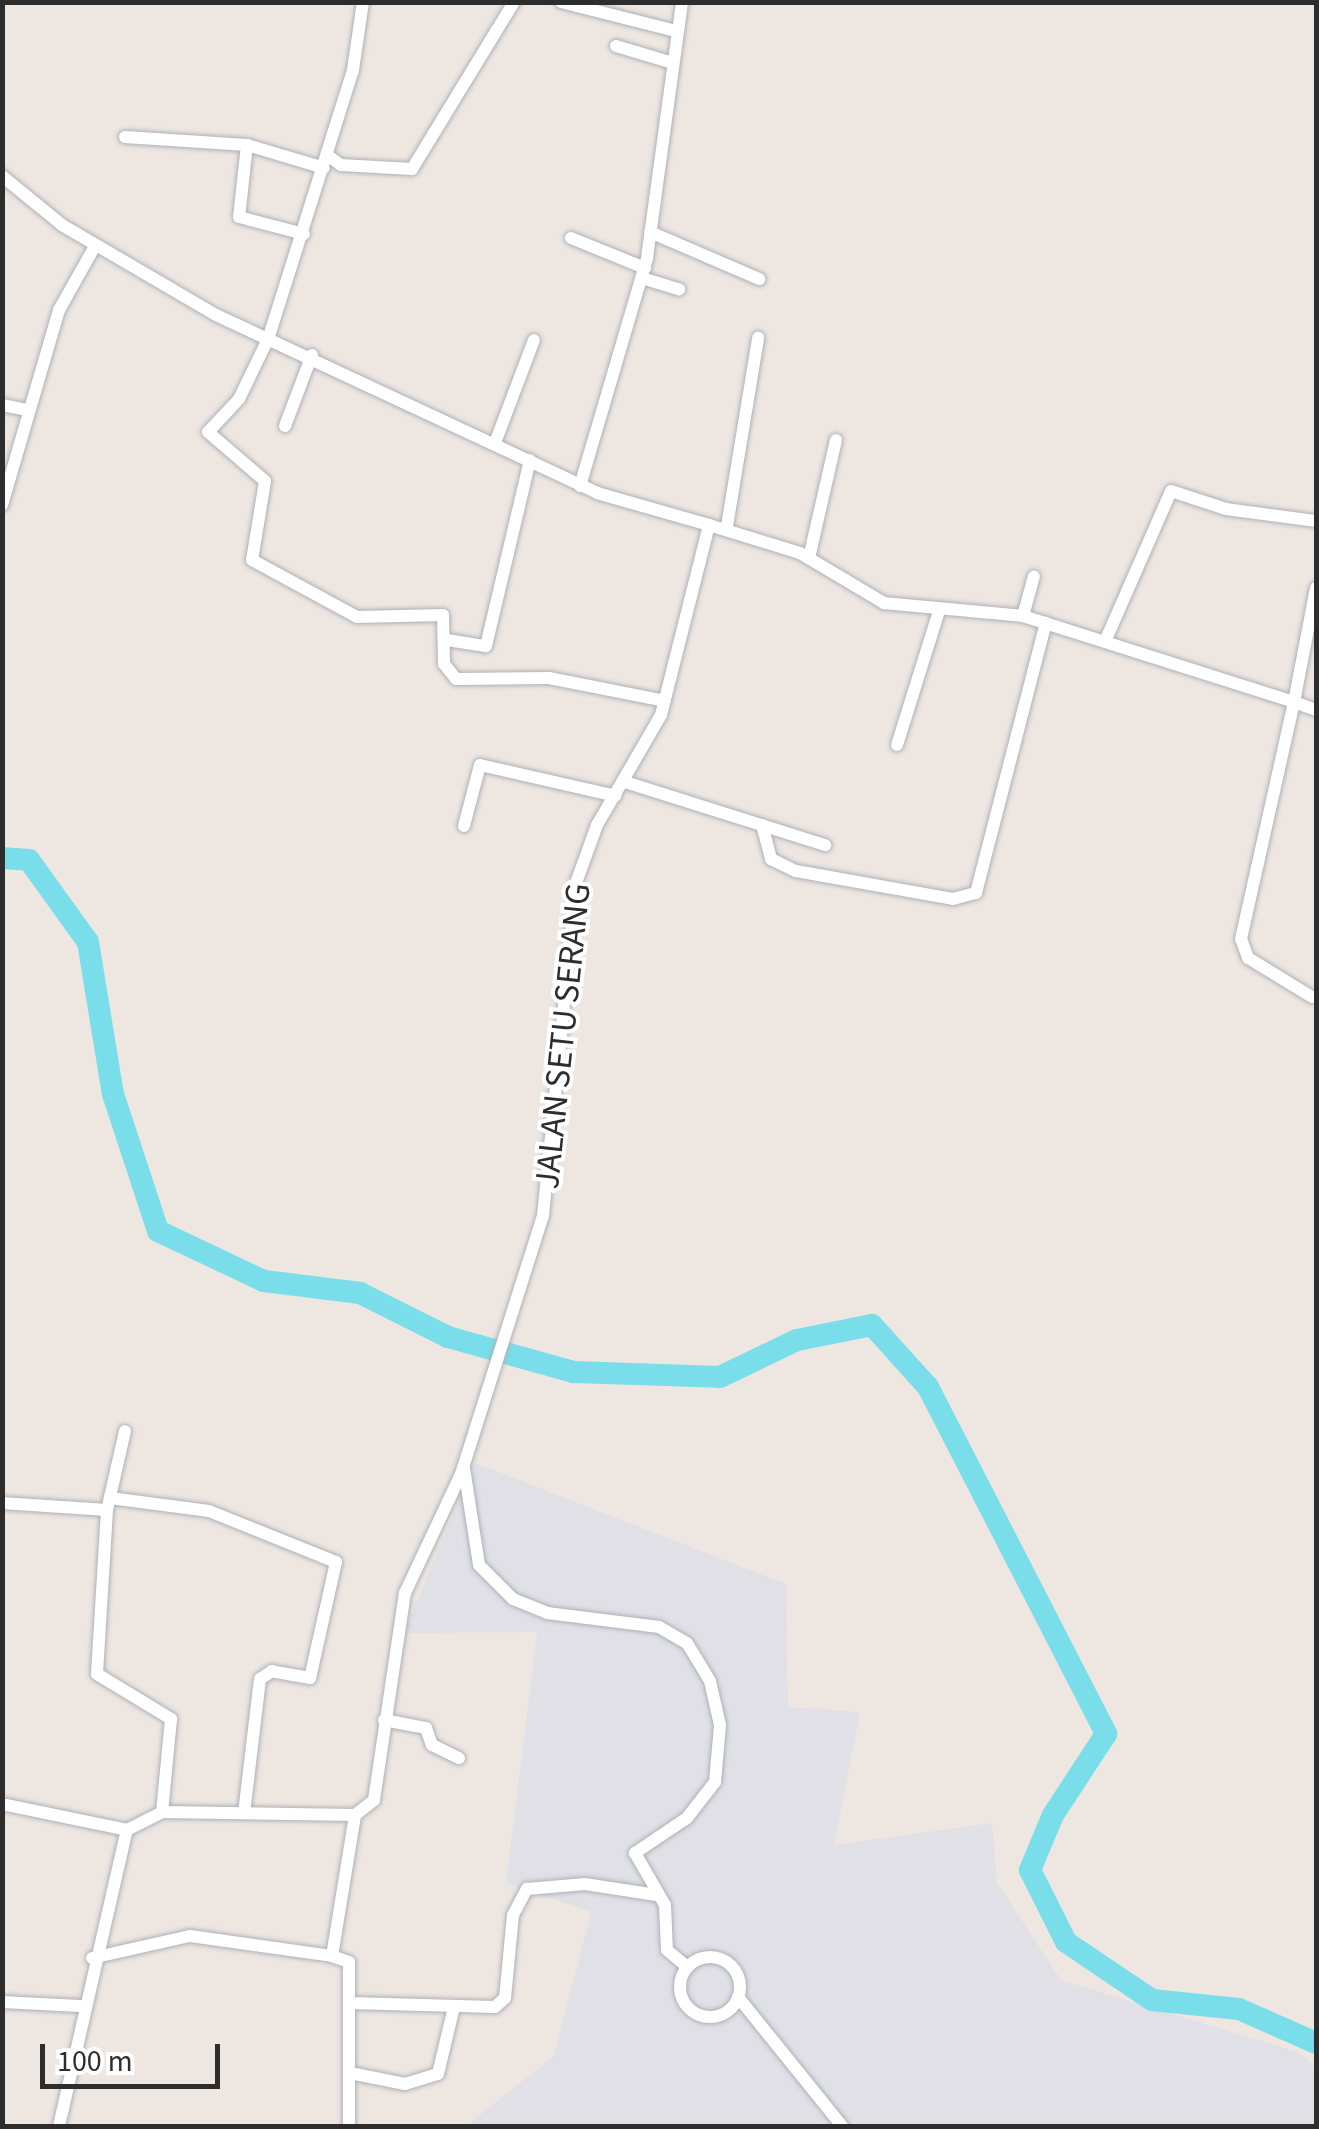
<!DOCTYPE html>
<style>
body{margin:0}
#map{position:relative;width:1319px;height:2129px;overflow:hidden;background:#eee6e0;font-family:"Source Sans 3",sans-serif}
div>[style]{position:absolute}
.industrial>*{inset:0;background:#e1e0e7}
.river>*{height:22px;margin:-11px;padding:0 11px;transform-origin:11px;border-radius:11px;background:#79deea}
.roads{filter:drop-shadow(0 0 2px #adb1b9) drop-shadow(0 0 2px #adb1b9)}
.minor>*{height:12px;margin:-6px;padding:0 6px;transform-origin:6px;border-radius:6px;background:#fff}
.minor>.ring{margin:-6px;padding:0;box-sizing:content-box;background:none;border:12px solid #fff;border-radius:50%}
span{translate:-50% -50%;white-space:nowrap;text-align:center;line-height:1.15;-webkit-text-stroke:8px #fff;paint-order:stroke}
.street-label{font-size:35px;color:#2d2d2d}
.frame{position:absolute;inset:0;border:5px solid #2d2d2d;pointer-events:none}
.scale{position:absolute;left:40px;top:2044px;width:180px;height:45px;box-sizing:border-box;border:5px solid #2d2d2d;border-top:0;padding-left:12px;font-size:30px;line-height:35px;white-space:nowrap;color:#2d2d2d;-webkit-text-stroke:8px #fff;paint-order:stroke}
</style>
<div id="map">
<div class="industrial">
<i style="clip-path:polygon(475px 1463px,786px 1584px,788px 1707px,860px 1712px,834px 1845px,992px 1823px,997px 1883px,1061px 1980px,1298px 2052px,1316px 2068px,1316px 2126px,466px 2126px,554px 2056px,591px 1912px,506px 1883px,537px 1632px,404px 1633px)"></i>
</div>
<div class="river">
<i style="left:2px;top:858px;width:27px;rotate:4deg"></i>
<i style="left:29px;top:860px;width:101px;rotate:54.3deg"></i>
<i style="left:88px;top:942px;width:154px;rotate:80.7deg"></i>
<i style="left:113px;top:1094px;width:144px;rotate:71.8deg"></i>
<i style="left:158px;top:1231px;width:117px;rotate:25.3deg"></i>
<i style="left:264px;top:1281px;width:97px;rotate:7.1deg"></i>
<i style="left:360px;top:1293px;width:98px;rotate:26.6deg"></i>
<i style="left:448px;top:1337px;width:130px;rotate:15.6deg"></i>
<i style="left:573px;top:1372px;width:147px;rotate:1.9deg"></i>
<i style="left:720px;top:1377px;width:85px;rotate:-25.7deg"></i>
<i style="left:797px;top:1340px;width:76px;rotate:-11.3deg"></i>
<i style="left:872px;top:1325px;width:84px;rotate:47.9deg"></i>
<i style="left:928px;top:1387px;width:390px;rotate:62.8deg"></i>
<i style="left:1106px;top:1734px;width:97px;rotate:123.2deg"></i>
<i style="left:1053px;top:1815px;width:60px;rotate:112.7deg"></i>
<i style="left:1030px;top:1870px;width:80px;rotate:63.4deg"></i>
<i style="left:1066px;top:1942px;width:104px;rotate:34deg"></i>
<i style="left:1152px;top:2000px;width:87px;rotate:5.9deg"></i>
<i style="left:1239px;top:2009px;width:84px;rotate:23.8deg"></i>
</div>
<div class="roads">
<div class="minor">
<i style="left:363px;top:2px;width:69px;rotate:98.4deg"></i>
<i style="left:353px;top:70px;width:280px;rotate:107.5deg"></i>
<i style="left:269px;top:337px;width:69px;rotate:115.8deg"></i>
<i style="left:239px;top:399px;width:45px;rotate:133.2deg"></i>
<i style="left:208px;top:432px;width:75px;rotate:40.7deg"></i>
<i style="left:265px;top:481px;width:80px;rotate:99.3deg"></i>
<i style="left:252px;top:560px;width:119px;rotate:28.5deg"></i>
<i style="left:357px;top:617px;width:86px;rotate:-1.3deg"></i>
<i style="left:443px;top:615px;width:49px;rotate:88.8deg"></i>
<i style="left:444px;top:664px;width:19px;rotate:51deg"></i>
<i style="left:456px;top:679px;width:93px;rotate:-0.6deg"></i>
<i style="left:549px;top:678px;width:118px;rotate:11.2deg"></i>
<i style="left:561px;top:2px;width:119px;rotate:14.2deg"></i>
<i style="left:616px;top:46px;width:56px;rotate:16.5deg"></i>
<i style="left:125px;top:137px;width:122px;rotate:3.8deg"></i>
<i style="left:247px;top:145px;width:80px;rotate:16.6deg"></i>
<i style="left:247px;top:145px;width:72px;rotate:96.3deg"></i>
<i style="left:239px;top:217px;width:67px;rotate:14.7deg"></i>
<i style="left:327px;top:155px;width:17px;rotate:36deg"></i>
<i style="left:341px;top:165px;width:71px;rotate:3.2deg"></i>
<i style="left:412px;top:169px;width:196px;rotate:-58.6deg"></i>
<i style="left:2px;top:176px;width:77px;rotate:39.2deg"></i>
<i style="left:62px;top:225px;width:178px;rotate:30.3deg"></i>
<i style="left:216px;top:315px;width:421px;rotate:25deg"></i>
<i style="left:597px;top:493px;width:116px;rotate:15.9deg"></i>
<i style="left:650px;top:232px;width:119px;rotate:23.3deg"></i>
<i style="left:571px;top:238px;width:80px;rotate:22.1deg"></i>
<i style="left:642px;top:278px;width:39px;rotate:17deg"></i>
<i style="left:2px;top:405px;width:25px;rotate:11deg"></i>
<i style="left:285px;top:426px;width:76px;rotate:-69.2deg"></i>
<i style="left:495px;top:443px;width:110px;rotate:-69.3deg"></i>
<i style="left:580px;top:486px;width:238px;rotate:-73.6deg"></i>
<i style="left:647px;top:258px;width:258px;rotate:-82.2deg"></i>
<i style="left:2px;top:505px;width:203px;rotate:-73.7deg"></i>
<i style="left:59px;top:310px;width:73px;rotate:-60.6deg"></i>
<i style="left:727px;top:526px;width:191px;rotate:-80.6deg"></i>
<i style="left:809px;top:558px;width:121px;rotate:-77.1deg"></i>
<i style="left:1023px;top:616px;width:41px;rotate:-74.6deg"></i>
<i style="left:1107px;top:637px;width:159px;rotate:-66.3deg"></i>
<i style="left:1171px;top:491px;width:58px;rotate:18.1deg"></i>
<i style="left:1226px;top:509px;width:91px;rotate:7.6deg"></i>
<i style="left:447px;top:640px;width:39px;rotate:9deg"></i>
<i style="left:486px;top:646px;width:191px;rotate:-76.7deg"></i>
<i style="left:897px;top:745px;width:137px;rotate:-72.6deg"></i>
<i style="left:625px;top:782px;width:210px;rotate:17.5deg"></i>
<i style="left:762px;top:825px;width:35px;rotate:75deg"></i>
<i style="left:771px;top:859px;width:28px;rotate:26deg"></i>
<i style="left:796px;top:871px;width:159px;rotate:10.1deg"></i>
<i style="left:953px;top:899px;width:24px;rotate:-15deg"></i>
<i style="left:976px;top:893px;width:279px;rotate:-75.5deg"></i>
<i style="left:464px;top:826px;width:63px;rotate:-75.3deg"></i>
<i style="left:480px;top:765px;width:139px;rotate:12.8deg"></i>
<i style="left:1312px;top:997px;width:75px;rotate:-148.6deg"></i>
<i style="left:1248px;top:958px;width:20px;rotate:-110deg"></i>
<i style="left:1241px;top:939px;width:243px;rotate:-77.4deg"></i>
<i style="left:1294px;top:702px;width:23px;rotate:20deg"></i>
<i style="left:125px;top:1431px;width:81px;rotate:102.8deg"></i>
<i style="left:107px;top:1510px;width:164px;rotate:93.5deg"></i>
<i style="left:97px;top:1674px;width:87px;rotate:31.3deg"></i>
<i style="left:171px;top:1719px;width:93px;rotate:95.5deg"></i>
<i style="left:464px;top:1468px;width:98px;rotate:81.2deg"></i>
<i style="left:479px;top:1565px;width:48px;rotate:45deg"></i>
<i style="left:513px;top:1599px;width:37px;rotate:22deg"></i>
<i style="left:547px;top:1613px;width:113px;rotate:7.1deg"></i>
<i style="left:659px;top:1627px;width:32px;rotate:30deg"></i>
<i style="left:687px;top:1643px;width:44px;rotate:58.8deg"></i>
<i style="left:710px;top:1681px;width:45px;rotate:77.2deg"></i>
<i style="left:720px;top:1725px;width:57px;rotate:95deg"></i>
<i style="left:715px;top:1782px;width:46px;rotate:127.9deg"></i>
<i style="left:687px;top:1818px;width:63px;rotate:146.1deg"></i>
<i style="left:635px;top:1853px;width:60px;rotate:60deg"></i>
<i style="left:665px;top:1905px;width:45px;rotate:87.5deg"></i>
<i style="left:667px;top:1950px;width:26px;rotate:40deg"></i>
<i style="left:110px;top:1498px;width:100px;rotate:7.5deg"></i>
<i style="left:209px;top:1511px;width:137px;rotate:21.9deg"></i>
<i style="left:336px;top:1562px;width:119px;rotate:102.6deg"></i>
<i style="left:310px;top:1678px;width:39px;rotate:-170deg"></i>
<i style="left:272px;top:1671px;width:14px;rotate:146deg"></i>
<i style="left:260px;top:1679px;width:135px;rotate:96.8deg"></i>
<i style="left:2px;top:1503px;width:105px;rotate:3.8deg"></i>
<i style="left:384px;top:1720px;width:43px;rotate:10.8deg"></i>
<i style="left:426px;top:1728px;width:18px;rotate:71deg"></i>
<i style="left:432px;top:1745px;width:30px;rotate:26deg"></i>
<i style="left:2px;top:1804px;width:128px;rotate:11.7deg"></i>
<i class="ring" style="left:680px;top:1957px;width:48px;height:48px"></i>
<i style="left:92px;top:1958px;width:100px;rotate:-12.7deg"></i>
<i style="left:190px;top:1936px;width:143px;rotate:8deg"></i>
<i style="left:738px;top:1997px;width:166px;rotate:51.1deg"></i>
<i style="left:2px;top:2002px;width:78px;rotate:2.9deg"></i>
<i style="left:350px;top:2003px;width:145px;rotate:1.6deg"></i>
<i style="left:495px;top:2007px;width:13px;rotate:-42deg"></i>
<i style="left:505px;top:1998px;width:83px;rotate:-84.5deg"></i>
<i style="left:513px;top:1915px;width:30px;rotate:-62deg"></i>
<i style="left:527px;top:1889px;width:58px;rotate:-4.9deg"></i>
<i style="left:585px;top:1884px;width:72px;rotate:8.8deg"></i>
<i style="left:355px;top:2074px;width:51px;rotate:11.3deg"></i>
<i style="left:405px;top:2084px;width:34px;rotate:-17deg"></i>
<i style="left:438px;top:2074px;width:69px;rotate:-76.6deg"></i>
<i style="left:59px;top:2126px;width:304px;rotate:-77.1deg"></i>
<i style="left:127px;top:1830px;width:39px;rotate:-27deg"></i>
<i style="left:162px;top:1812px;width:193px;rotate:0.9deg"></i>
<i style="left:355px;top:1815px;width:24px;rotate:-38deg"></i>
<i style="left:374px;top:1800px;width:209px;rotate:-81.5deg"></i>
<i style="left:405px;top:1593px;width:132px;rotate:-64.8deg"></i>
<i style="left:461px;top:1474px;width:271px;rotate:-72.4deg"></i>
<i style="left:543px;top:1216px;width:335px;rotate:-84.3deg"></i>
<i style="left:576px;top:883px;width:62px;rotate:-70.1deg"></i>
<i style="left:597px;top:825px;width:127px;rotate:-59.8deg"></i>
<i style="left:661px;top:715px;width:196px;rotate:-75.8deg"></i>
<i style="left:709px;top:525px;width:95px;rotate:17.1deg"></i>
<i style="left:800px;top:553px;width:98px;rotate:30.8deg"></i>
<i style="left:884px;top:603px;width:140px;rotate:5.3deg"></i>
<i style="left:1023px;top:616px;width:284px;rotate:17.6deg"></i>
<i style="left:1294px;top:702px;width:116px;rotate:-79.1deg"></i>
<i style="left:349px;top:2126px;width:164px;rotate:-90deg"></i>
<i style="left:349px;top:1962px;width:18px;rotate:-161deg"></i>
<i style="left:332px;top:1956px;width:143px;rotate:-80.7deg"></i>
</div>
</div>
<div class="street-label">
<span style="left:563px;top:1036px;rotate:-84deg">JALAN SETU SERANG</span>
</div>
<div class="frame"></div>
<div class="scale">100 m</div>
</div>
